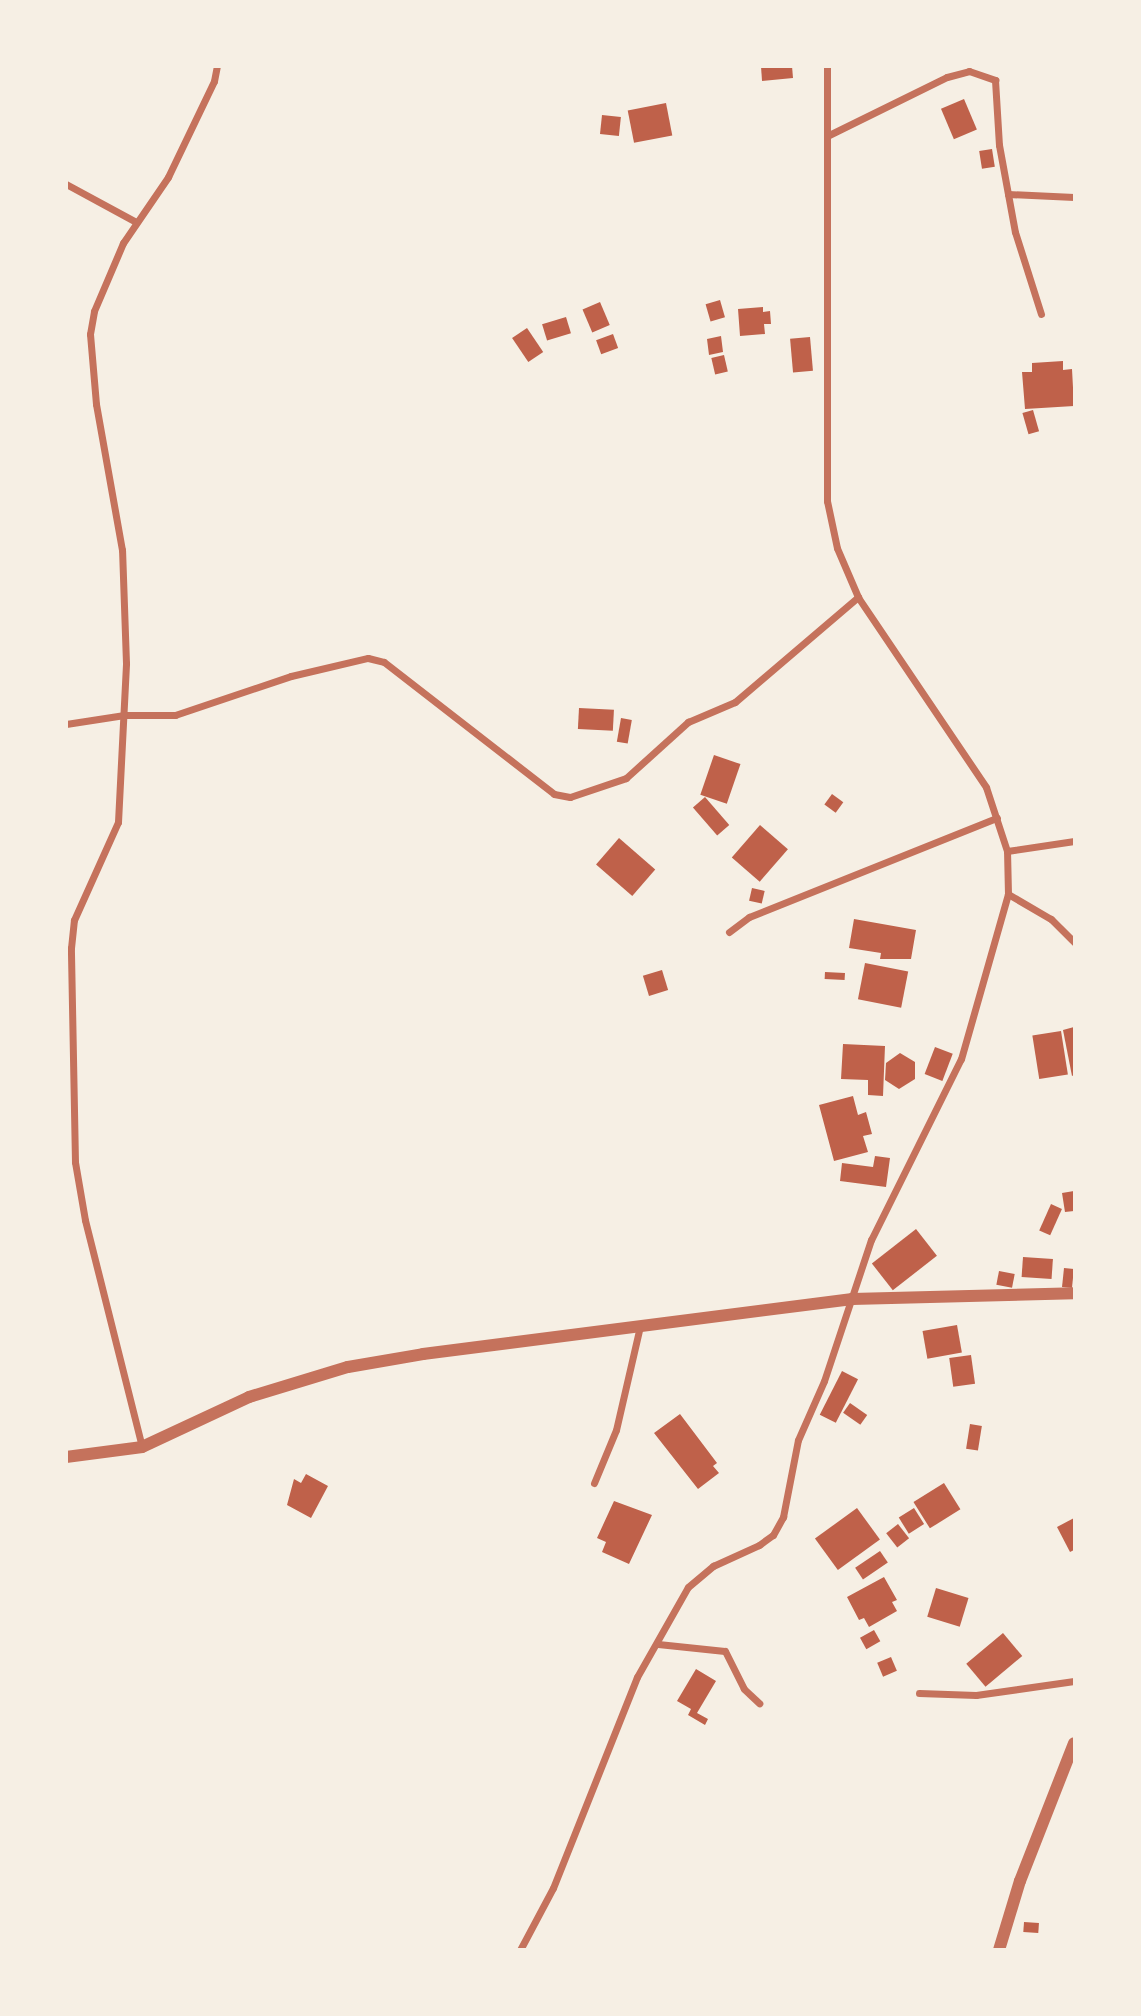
<!DOCTYPE html>
<style>
body{margin:0}
#map{position:relative;width:1141px;height:2016px;overflow:hidden;background:#f6efe4;font-family:"Sofia Sans Condensed",sans-serif}
div>[style]{position:absolute}
.building>*{inset:0;background:#bf614a;transform-origin:0 0}
.minor>*{height:7px;margin:-3.5px;padding:0 3.5px;transform-origin:3.5px;border-radius:3.5px;background:#c5725c}
.tertiary>*{height:12px;margin:-6px;padding:0 6px;transform-origin:6px;border-radius:6px;background:#c5725c}
span{translate:-50% -50%;white-space:nowrap;text-align:center;line-height:1.15;-webkit-text-stroke:7px #f6efe4;paint-order:stroke}
.frame{position:absolute;inset:0;border:68px solid #f6efe4;pointer-events:none}
</style>
<div id="map">
<div class="building">
<i style="clip-path:polygon(761px 66px,792px 66px,793px 78px,762px 81px)"></i>
<i style="left:964px;top:99px;width:33px;height:25px;rotate:67deg"></i>
<i style="left:666px;top:103px;width:33px;height:39px;rotate:79deg"></i>
<i style="left:602px;top:115px;width:19px;height:19px;rotate:6deg"></i>
<i style="left:992px;top:149px;width:18px;height:13px;rotate:81deg"></i>
<i style="left:720px;top:300px;width:18px;height:15px;rotate:74deg"></i>
<i style="left:600px;top:302px;width:25px;height:19px;rotate:67deg"></i>
<i style="clip-path:polygon(763px 307px,763px 312px,770px 311px,771px 324px,764px 324px,765px 334px,740px 336px,738px 309px)"></i>
<i style="left:566px;top:317px;width:17px;height:25px;rotate:73deg"></i>
<i style="left:527px;top:328px;width:29px;height:18px;rotate:56deg"></i>
<i style="left:613px;top:334px;width:15px;height:18px;rotate:70deg"></i>
<i style="clip-path:polygon(721px 336px,723px 352px,709px 355px,707px 339px)"></i>
<i style="left:810px;top:337px;width:34px;height:20px;rotate:85deg"></i>
<i style="left:724px;top:355px;width:17px;height:13px;rotate:77deg"></i>
<i style="clip-path:polygon(1063px 361px,1063px 370px,1072px 369px,1074px 406px,1025px 409px,1022px 372px,1032px 372px,1032px 363px)"></i>
<i style="left:1033px;top:410px;width:22px;height:11px;rotate:74deg"></i>
<i style="left:579px;top:708px;width:35px;height:21px;rotate:3deg"></i>
<i style="left:621px;top:718px;width:11px;height:24px;rotate:10deg"></i>
<i style="left:714px;top:755px;width:28px;height:42px;rotate:19deg"></i>
<i style="left:832px;top:794px;width:14px;height:13px;rotate:36deg"></i>
<i style="left:705px;top:797px;width:37px;height:16px;rotate:49deg"></i>
<i style="left:760px;top:825px;width:37px;height:43px;rotate:41deg"></i>
<i style="left:619px;top:838px;width:48px;height:35px;rotate:41deg"></i>
<i style="left:752px;top:888px;width:13px;height:13px;rotate:13deg"></i>
<i style="clip-path:polygon(854px 919px,916px 930px,911px 959px,880px 959px,881px 953px,849px 948px)"></i>
<i style="left:865px;top:963px;width:44px;height:37px;rotate:11deg"></i>
<i style="left:662px;top:970px;width:21px;height:20px;rotate:73deg"></i>
<i style="left:825px;top:972px;width:20px;height:7px;rotate:3deg"></i>
<i style="clip-path:polygon(1074px 1027px,1074px 1075px,1072px 1076px,1063px 1030px)"></i>
<i style="left:1061px;top:1031px;width:44px;height:29px;rotate:81deg"></i>
<i style="clip-path:polygon(843px 1044px,885px 1046px,883px 1096px,868px 1095px,868px 1080px,841px 1079px)"></i>
<i style="left:935px;top:1047px;width:19px;height:29px;rotate:21deg"></i>
<i style="clip-path:polygon(900px 1053px,915px 1062px,915px 1079px,899px 1089px,885px 1080px,886px 1063px)"></i>
<i style="clip-path:polygon(853px 1096px,858px 1115px,866px 1112px,872px 1134px,863px 1136px,868px 1152px,834px 1161px,819px 1105px)"></i>
<i style="clip-path:polygon(875px 1156px,890px 1158px,886px 1187px,840px 1181px,842px 1163px,873px 1167px)"></i>
<i style="clip-path:polygon(1074px 1191px,1074px 1211px,1065px 1212px,1062px 1193px)"></i>
<i style="left:1051px;top:1204px;width:12px;height:29px;rotate:24deg"></i>
<i style="left:916px;top:1229px;width:34px;height:56px;rotate:52deg"></i>
<i style="left:1023px;top:1257px;width:30px;height:20px;rotate:4deg"></i>
<i style="left:1064px;top:1268px;width:10px;height:19px;rotate:6deg"></i>
<i style="left:999px;top:1271px;width:16px;height:14px;rotate:11deg"></i>
<i style="left:957px;top:1325px;width:28px;height:35px;rotate:80deg"></i>
<i style="left:971px;top:1355px;width:29px;height:22px;rotate:82deg"></i>
<i style="left:842px;top:1371px;width:18px;height:49px;rotate:27deg"></i>
<i style="left:850px;top:1403px;width:21px;height:12px;rotate:35deg"></i>
<i style="clip-path:polygon(680px 1414px,717px 1463px,713px 1466px,719px 1473px,698px 1489px,654px 1433px)"></i>
<i style="left:970px;top:1424px;width:12px;height:25px;rotate:9deg"></i>
<i style="clip-path:polygon(306px 1474px,328px 1486px,311px 1518px,287px 1505px,294px 1479px,301px 1483px)"></i>
<i style="left:944px;top:1483px;width:31px;height:36px;rotate:58deg"></i>
<i style="clip-path:polygon(614px 1501px,652px 1515px,629px 1564px,602px 1552px,606px 1542px,597px 1538px)"></i>
<i style="left:857px;top:1508px;width:39px;height:52px;rotate:54deg"></i>
<i style="left:914px;top:1508px;width:19px;height:18px;rotate:58deg"></i>
<i style="clip-path:polygon(1074px 1518px,1074px 1550px,1070px 1552px,1057px 1527px)"></i>
<i style="left:898px;top:1524px;width:18px;height:15px;rotate:52deg"></i>
<i style="left:880px;top:1551px;width:14px;height:30px;rotate:56deg"></i>
<i style="clip-path:polygon(884px 1577px,897px 1600px,892px 1602px,897px 1611px,869px 1627px,864px 1618px,859px 1620px,847px 1597px)"></i>
<i style="left:936px;top:1588px;width:34px;height:30px;rotate:17deg"></i>
<i style="left:874px;top:1630px;width:13px;height:16px;rotate:61deg"></i>
<i style="left:1003px;top:1633px;width:30px;height:48px;rotate:50deg"></i>
<i style="left:891px;top:1657px;width:15px;height:15px;rotate:67deg"></i>
<i style="clip-path:polygon(696px 1669px,716px 1681px,697px 1713px,708px 1719px,705px 1725px,688px 1715px,691px 1709px,677px 1701px)"></i>
<i style="left:1024px;top:1922px;width:15px;height:10px;rotate:4deg"></i>
</div>
<div class="minor">
<i style="left:829px;top:135px;width:131px;rotate:-26.2deg"></i>
<i style="left:947px;top:77px;width:23px;rotate:-15deg"></i>
<i style="left:969px;top:71px;width:28px;rotate:19deg"></i>
<i style="left:995px;top:80px;width:65px;rotate:86.5deg"></i>
<i style="left:999px;top:145px;width:88px;rotate:79.6deg"></i>
<i style="left:1015px;top:232px;width:86px;rotate:72.4deg"></i>
<i style="left:66px;top:184px;width:80px;rotate:28.5deg"></i>
<i style="left:1008px;top:194px;width:66px;rotate:2.6deg"></i>
<i style="left:66px;top:724px;width:59px;rotate:-8.8deg"></i>
<i style="left:124px;top:715px;width:51px"></i>
<i style="left:175px;top:715px;width:122px;rotate:-18.6deg"></i>
<i style="left:291px;top:676px;width:79px;rotate:-13.2deg"></i>
<i style="left:368px;top:658px;width:16px;rotate:14deg"></i>
<i style="left:384px;top:662px;width:215px;rotate:37.8deg"></i>
<i style="left:554px;top:794px;width:16px;rotate:11deg"></i>
<i style="left:570px;top:797px;width:59px;rotate:-18.7deg"></i>
<i style="left:626px;top:778px;width:84px;rotate:-42.1deg"></i>
<i style="left:688px;top:722px;width:51px;rotate:-23.1deg"></i>
<i style="left:735px;top:702px;width:162px;rotate:-40.5deg"></i>
<i style="left:1007px;top:851px;width:68px;rotate:-8.5deg"></i>
<i style="left:1008px;top:894px;width:50px;rotate:30.2deg"></i>
<i style="left:1051px;top:919px;width:33px;rotate:45deg"></i>
<i style="left:729px;top:932px;width:25px;rotate:-37deg"></i>
<i style="left:749px;top:917px;width:267px;rotate:-21.8deg"></i>
<i style="left:142px;top:1447px;width:234px;rotate:-104.1deg"></i>
<i style="left:85px;top:1220px;width:59px;rotate:-99.8deg"></i>
<i style="left:75px;top:1162px;width:214px;rotate:-91.1deg"></i>
<i style="left:71px;top:948px;width:28px;rotate:-84deg"></i>
<i style="left:74px;top:920px;width:107px;rotate:-65.8deg"></i>
<i style="left:118px;top:822px;width:159px;rotate:-87.1deg"></i>
<i style="left:126px;top:663px;width:113px;rotate:-92deg"></i>
<i style="left:122px;top:550px;width:148px;rotate:-100.1deg"></i>
<i style="left:96px;top:404px;width:70px;rotate:-94.9deg"></i>
<i style="left:90px;top:334px;width:23px;rotate:-80deg"></i>
<i style="left:94px;top:311px;width:74px;rotate:-66.9deg"></i>
<i style="left:123px;top:243px;width:80px;rotate:-55.7deg"></i>
<i style="left:168px;top:177px;width:106px;rotate:-64.4deg"></i>
<i style="left:214px;top:81px;width:15px;rotate:-79deg"></i>
<i style="left:594px;top:1483px;width:57px;rotate:-67.5deg"></i>
<i style="left:616px;top:1430px;width:107px;rotate:-77deg"></i>
<i style="left:658px;top:1644px;width:67px;rotate:6deg"></i>
<i style="left:725px;top:1651px;width:42px;rotate:63.4deg"></i>
<i style="left:744px;top:1689px;width:21px;rotate:43deg"></i>
<i style="left:919px;top:1693px;width:57px;rotate:2deg"></i>
<i style="left:976px;top:1695px;width:99px;rotate:-8.1deg"></i>
<i style="left:520px;top:1950px;width:70px;rotate:-62deg"></i>
<i style="left:553px;top:1888px;width:227px;rotate:-68.3deg"></i>
<i style="left:637px;top:1677px;width:103px;rotate:-60.5deg"></i>
<i style="left:688px;top:1587px;width:33px;rotate:-40deg"></i>
<i style="left:713px;top:1566px;width:51px;rotate:-24.5deg"></i>
<i style="left:759px;top:1545px;width:17px;rotate:-36deg"></i>
<i style="left:773px;top:1535px;width:21px;rotate:-61deg"></i>
<i style="left:783px;top:1517px;width:78px;rotate:-79deg"></i>
<i style="left:798px;top:1440px;width:64px;rotate:-66.2deg"></i>
<i style="left:824px;top:1381px;width:149px;rotate:-71.6deg"></i>
<i style="left:871px;top:1240px;width:202px;rotate:-63.6deg"></i>
<i style="left:961px;top:1059px;width:172px;rotate:-74.1deg"></i>
<i style="left:1008px;top:894px;width:43px;rotate:-91.3deg"></i>
<i style="left:1007px;top:851px;width:67px;rotate:-108.2deg"></i>
<i style="left:986px;top:787px;width:229px;rotate:-124deg"></i>
<i style="left:858px;top:597px;width:53px;rotate:-113.2deg"></i>
<i style="left:837px;top:548px;width:48px;rotate:-102deg"></i>
<i style="left:827px;top:501px;width:435px;rotate:-90deg"></i>
</div>
<div class="tertiary">
<i style="left:66px;top:1457px;width:77px;rotate:-7.5deg"></i>
<i style="left:142px;top:1447px;width:118px;rotate:-25deg"></i>
<i style="left:249px;top:1397px;width:103px;rotate:-16.9deg"></i>
<i style="left:348px;top:1367px;width:76px;rotate:-9.8deg"></i>
<i style="left:423px;top:1354px;width:433px;rotate:-7.3deg"></i>
<i style="left:852px;top:1299px;width:222px;rotate:-1.5deg"></i>
<i style="left:999px;top:1950px;width:72px;rotate:-73.1deg"></i>
<i style="left:1020px;top:1881px;width:148px;rotate:-68.6deg"></i>
</div>
<div class="frame"></div>
</div>
